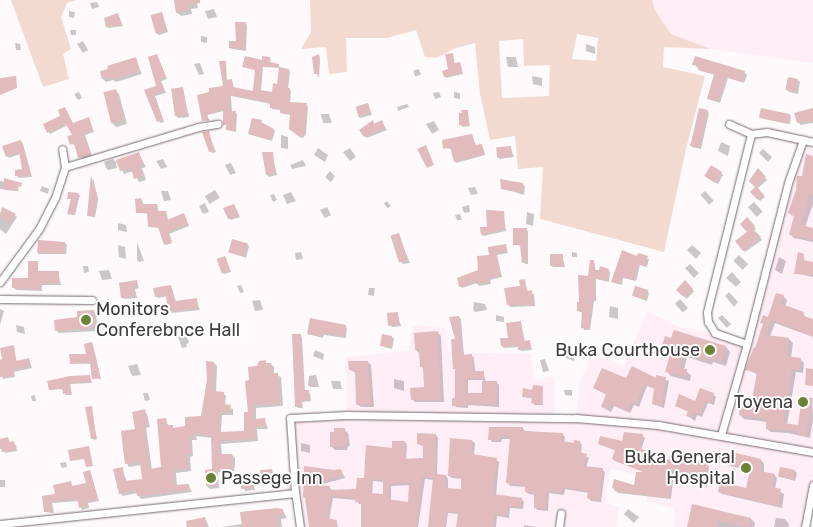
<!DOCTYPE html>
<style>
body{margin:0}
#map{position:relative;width:813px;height:527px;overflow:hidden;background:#fef9fb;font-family:Rubik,sans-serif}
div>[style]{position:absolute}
.built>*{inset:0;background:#ffeef6}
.green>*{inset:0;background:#f3dad1}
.shadow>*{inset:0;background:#0003;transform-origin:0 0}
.building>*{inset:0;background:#e1bbbd;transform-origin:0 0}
.roads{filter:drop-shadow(0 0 1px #756a70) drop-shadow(0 0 1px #756a70)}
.street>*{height:7px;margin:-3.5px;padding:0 3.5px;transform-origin:3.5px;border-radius:3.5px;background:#fff}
.dots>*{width:14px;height:14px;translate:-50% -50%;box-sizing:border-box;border:2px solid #fff;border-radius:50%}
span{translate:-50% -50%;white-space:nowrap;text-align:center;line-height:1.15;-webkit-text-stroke:4px #fff;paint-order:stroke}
.poi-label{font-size:18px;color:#403b3d}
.left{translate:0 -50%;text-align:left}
.right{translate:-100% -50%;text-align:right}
</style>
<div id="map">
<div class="built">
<i style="clip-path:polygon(652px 0,813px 0,813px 63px,711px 49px,671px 34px,655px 10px)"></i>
<i style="clip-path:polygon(803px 140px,813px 142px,813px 485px,805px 527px,674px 527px,675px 508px,646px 501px,649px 488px,646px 477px,611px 468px,605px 503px,619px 507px,616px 527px,300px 527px,290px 418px,347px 414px,346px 357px,409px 351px,413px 325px,445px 328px,448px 352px,531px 354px,534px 380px,554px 377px,555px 418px,576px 418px,580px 381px,594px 354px,624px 366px,647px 311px,679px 327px,715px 333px,747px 344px)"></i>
</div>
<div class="green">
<i style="clip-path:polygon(11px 0,77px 0,67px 3px,61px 17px,71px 49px,63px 54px,69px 79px,43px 87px)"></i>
<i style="clip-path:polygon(evenodd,310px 0,652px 0,655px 10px,671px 34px,711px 49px,664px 47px,663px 67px,705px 76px,686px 149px,664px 252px,540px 219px,543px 167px,518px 169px,515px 136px,490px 140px,480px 94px,475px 43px,456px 48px,436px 58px,425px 57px,416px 30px,387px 38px,346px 38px,347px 72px,329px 74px,326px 47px,301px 49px,311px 32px,310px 0,577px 34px,598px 38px,596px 61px,572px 59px,577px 34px,310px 0,523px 39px,524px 66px,550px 65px,549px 96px,502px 98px,499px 41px,523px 39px)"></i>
</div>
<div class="shadow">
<i style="clip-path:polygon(175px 0,196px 0,198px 8px,191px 9px,192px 14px,181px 16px,177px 12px)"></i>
<i style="clip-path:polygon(97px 2px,99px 7px,92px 9px,90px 3px)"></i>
<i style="clip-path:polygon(214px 9px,217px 17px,208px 19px,205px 11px)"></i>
<i style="clip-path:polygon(69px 11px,75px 12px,74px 18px,69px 17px)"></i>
<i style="clip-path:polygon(161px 13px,168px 32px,159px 35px,156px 33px)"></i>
<i style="clip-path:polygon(118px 14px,123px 26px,109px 28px,107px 27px)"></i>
<i style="clip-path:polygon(245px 23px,247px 25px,246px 51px,232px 49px,230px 47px,238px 43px)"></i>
<i style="clip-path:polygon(70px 30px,76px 30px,76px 35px,71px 35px)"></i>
<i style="clip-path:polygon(201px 36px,207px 37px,207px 43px,201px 42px)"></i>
<i style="clip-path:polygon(83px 41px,88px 50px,83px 53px,77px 44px)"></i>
<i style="clip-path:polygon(15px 43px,20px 44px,21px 50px,16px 50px)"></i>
<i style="clip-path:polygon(586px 44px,595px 47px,595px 54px,586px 51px)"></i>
<i style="clip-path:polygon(453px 54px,455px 65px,461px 65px,463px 74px,446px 78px,445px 76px,449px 70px)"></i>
<i style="clip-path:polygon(506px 57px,516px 57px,518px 67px,508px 67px)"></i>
<i style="clip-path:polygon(158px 58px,167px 79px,161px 81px,166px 93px,155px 96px,164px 122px,160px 123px,146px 91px,157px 87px)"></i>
<i style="clip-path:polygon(evenodd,270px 58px,271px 64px,290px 71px,288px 89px,291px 91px,290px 104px,308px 106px,306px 134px,303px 138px,292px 130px,292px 115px,283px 114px,281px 110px,272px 109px,271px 104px,231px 96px,232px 113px,237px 114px,236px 132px,227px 130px,227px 126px,224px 124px,224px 111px,207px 115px,209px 121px,203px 120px,201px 113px,225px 87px,226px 62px,227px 81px,232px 81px,234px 88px,254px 93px,256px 70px,243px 66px,270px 58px,263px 67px,280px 68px,278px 85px,273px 94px,261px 91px,263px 67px)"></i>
<i style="clip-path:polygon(135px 59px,142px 74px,116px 82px,113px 80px,106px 82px,103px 79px,101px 72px)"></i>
<i style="clip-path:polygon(200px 63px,204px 74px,199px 75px,194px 64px)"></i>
<i style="clip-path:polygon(694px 64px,744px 72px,747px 75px,744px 83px,728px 78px,720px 103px,708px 98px,715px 75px,701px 71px)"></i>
<i style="left:419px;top:69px;width:6px;height:6px;rotate:72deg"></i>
<i style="clip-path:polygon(532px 76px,542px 78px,542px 86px,533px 84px)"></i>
<i style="clip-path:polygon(798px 80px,800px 82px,798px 94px,789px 92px,787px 90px)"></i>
<i style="clip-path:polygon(183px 89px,189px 117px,178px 118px,175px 115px)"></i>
<i style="clip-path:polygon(115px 90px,119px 94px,127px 124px,116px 127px,112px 123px)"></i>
<i style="clip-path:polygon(79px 92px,82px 98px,78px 100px,74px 94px)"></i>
<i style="clip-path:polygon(439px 92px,441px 97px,435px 99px,433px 93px)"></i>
<i style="clip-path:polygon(454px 92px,460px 93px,460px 99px,454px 98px)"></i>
<i style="clip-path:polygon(368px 104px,372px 115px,360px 118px,358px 116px)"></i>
<i style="clip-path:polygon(407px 104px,409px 107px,398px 111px,397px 107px)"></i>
<i style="clip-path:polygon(813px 109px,813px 123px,800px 125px,796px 114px)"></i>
<i style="clip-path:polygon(467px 111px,470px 126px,463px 127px,460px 125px)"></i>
<i style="clip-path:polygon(707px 111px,709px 113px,701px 149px,692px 147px,690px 145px)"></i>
<i style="clip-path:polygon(321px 114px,329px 114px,332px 123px,323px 123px)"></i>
<i style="clip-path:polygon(789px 115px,791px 117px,790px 124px,760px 117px)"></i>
<i style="clip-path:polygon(88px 118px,94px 132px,85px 135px,92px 156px,81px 159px,76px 145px,71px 144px,74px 136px,68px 125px,50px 134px,45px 125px,73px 124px)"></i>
<i style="clip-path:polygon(261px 121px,263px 124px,275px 131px,272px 141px,250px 134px)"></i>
<i style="clip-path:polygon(434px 121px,439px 130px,432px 134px,426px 124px)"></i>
<i style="clip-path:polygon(373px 122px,375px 124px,382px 122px,387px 130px,367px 138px,365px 136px)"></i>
<i style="clip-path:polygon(208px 132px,216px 152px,212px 153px,210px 151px)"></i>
<i style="clip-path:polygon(281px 135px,288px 137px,288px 149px,281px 148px)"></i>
<i style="clip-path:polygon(472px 135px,476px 146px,483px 147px,485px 155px,456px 163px,452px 149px,444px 148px)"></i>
<i style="clip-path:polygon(21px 142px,23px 144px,32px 177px,19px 178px,17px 176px,24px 170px,20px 154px,9px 158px,3px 147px)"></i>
<i style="clip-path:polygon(721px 142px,730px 146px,728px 156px,718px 151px)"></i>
<i style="clip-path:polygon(510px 147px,514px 157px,500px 159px,498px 157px)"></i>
<i style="clip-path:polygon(318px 148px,328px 155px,325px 162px,314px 155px)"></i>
<i style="clip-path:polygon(350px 148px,356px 157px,350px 161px,343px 152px)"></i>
<i style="clip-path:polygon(763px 149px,772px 157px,768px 162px,759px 153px)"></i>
<i style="clip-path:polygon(272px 153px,277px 175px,269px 177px,267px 175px)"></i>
<i style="clip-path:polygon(139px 154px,146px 167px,142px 168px,146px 180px,139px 182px,133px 171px,124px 174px,118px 162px,116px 163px,117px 168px,108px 170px,106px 168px,104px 162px,113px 159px,116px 162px)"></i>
<i style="clip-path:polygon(813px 157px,813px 204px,805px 227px,813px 229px,813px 242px,794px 238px,791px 235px,795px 217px,789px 213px)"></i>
<i style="clip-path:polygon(163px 159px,167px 167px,161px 169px,156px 161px)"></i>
<i style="clip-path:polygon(303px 160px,306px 166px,292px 169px,290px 165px)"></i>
<i style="clip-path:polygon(231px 163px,236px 173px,230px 175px,225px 165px)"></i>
<i style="clip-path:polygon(758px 170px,767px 180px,757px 189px,765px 197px,760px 201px,752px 192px,757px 187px,750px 181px)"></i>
<i style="clip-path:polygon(330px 171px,335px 176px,331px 182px,325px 177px)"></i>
<i style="clip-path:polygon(721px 173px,723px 175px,718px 184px,708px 178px)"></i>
<i style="clip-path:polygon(93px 178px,98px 200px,95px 217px,89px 215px)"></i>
<i style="clip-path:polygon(0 181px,19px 184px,18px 191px,0 189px)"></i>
<i style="clip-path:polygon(523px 184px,525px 187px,524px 195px,502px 188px)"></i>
<i style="clip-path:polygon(42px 186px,49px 189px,48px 194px,40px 191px)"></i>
<i style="clip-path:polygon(475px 187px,478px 194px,471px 195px,468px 188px)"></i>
<i style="left:215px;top:190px;width:9px;height:12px;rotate:58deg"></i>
<i style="clip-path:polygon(161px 191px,168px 191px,171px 200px,164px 201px)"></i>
<i style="left:705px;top:191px;width:13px;height:6px;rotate:48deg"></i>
<i style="clip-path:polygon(291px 192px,296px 201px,287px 204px,283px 195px)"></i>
<i style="clip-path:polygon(69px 193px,80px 195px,75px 215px,69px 214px,72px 199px,69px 199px)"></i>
<i style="clip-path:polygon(274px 194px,277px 200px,273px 202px,270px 195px)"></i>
<i style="clip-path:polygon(141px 199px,144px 205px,157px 205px,159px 213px,167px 214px,168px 221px,185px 216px,189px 226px,169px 234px,172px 243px,166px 245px,159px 228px,150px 227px,148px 214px,138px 212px)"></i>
<i style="left:387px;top:201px;width:6px;height:4px;rotate:51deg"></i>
<i style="left:754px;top:202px;width:13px;height:8px;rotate:48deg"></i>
<i style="clip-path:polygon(205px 203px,209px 212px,203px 214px,199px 206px)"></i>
<i style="clip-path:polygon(469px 205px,470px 212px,464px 213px,462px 207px)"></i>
<i style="clip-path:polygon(234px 206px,240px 217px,231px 220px,229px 218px)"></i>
<i style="clip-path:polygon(327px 207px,331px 215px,325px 218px,320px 210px)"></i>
<i style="clip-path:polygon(3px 209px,17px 217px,6px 234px,0 229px,0 213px)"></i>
<i style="clip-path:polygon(503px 212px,506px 231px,483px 236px,482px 234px)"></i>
<i style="clip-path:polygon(527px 212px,534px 214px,533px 226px,526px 224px)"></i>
<i style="clip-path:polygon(455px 215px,460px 214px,462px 220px,457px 220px)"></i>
<i style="clip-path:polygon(747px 219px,756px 229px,754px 231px,762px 240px,745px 252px,737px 242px,749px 232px)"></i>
<i style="clip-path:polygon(118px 223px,126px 225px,127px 232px,118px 230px)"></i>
<i style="clip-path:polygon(526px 230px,528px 231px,528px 264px,525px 264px,522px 246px,514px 244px)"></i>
<i style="clip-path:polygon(398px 235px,410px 263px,403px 264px,401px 262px)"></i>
<i style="clip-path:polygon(137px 242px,144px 261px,139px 262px,137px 260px)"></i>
<i style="clip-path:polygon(65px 243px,67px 245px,66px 254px,39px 254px,37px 252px)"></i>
<i style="clip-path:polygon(247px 244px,249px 246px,246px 258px,230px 252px)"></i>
<i style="clip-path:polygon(118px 245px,125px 247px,126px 259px,119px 257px)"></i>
<i style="clip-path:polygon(505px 245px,508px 253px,497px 255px,502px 277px,490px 280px,491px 284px,479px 286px,477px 283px,462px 288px,460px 286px,480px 271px,490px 256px)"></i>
<i style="clip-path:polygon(692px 245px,701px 253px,696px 259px,687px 250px)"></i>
<i style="clip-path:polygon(301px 252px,303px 259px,296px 260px,295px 253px)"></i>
<i style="clip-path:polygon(572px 252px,577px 253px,577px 257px,572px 257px)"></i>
<i style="clip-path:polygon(562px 255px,565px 267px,553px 267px,551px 265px)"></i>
<i style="left:739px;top:255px;width:13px;height:8px;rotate:45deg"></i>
<i style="clip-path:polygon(803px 255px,805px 261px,813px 263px,813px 277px,795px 273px)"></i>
<i style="clip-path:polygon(225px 257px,231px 272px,224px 274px,221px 272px)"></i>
<i style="clip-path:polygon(638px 257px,649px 259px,647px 267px,640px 265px,636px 281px,623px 278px,622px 285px,614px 283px,612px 282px)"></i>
<i style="clip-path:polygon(779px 257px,786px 261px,782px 274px,775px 270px)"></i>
<i style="clip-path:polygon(594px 261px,596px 271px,608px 270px,610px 272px,609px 282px,596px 279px,596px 301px,594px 301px,590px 330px,584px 330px,583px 313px,578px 311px)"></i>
<i style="clip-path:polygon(37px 263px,39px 273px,58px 272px,61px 285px,42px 285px,42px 291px,16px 290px,14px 288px,29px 279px)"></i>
<i style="clip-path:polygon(690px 264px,699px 273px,694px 278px,685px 268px)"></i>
<i style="clip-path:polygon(83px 266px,88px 266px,89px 272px,84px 273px)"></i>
<i style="clip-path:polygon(109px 270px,112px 279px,102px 280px,99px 271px)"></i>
<i style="clip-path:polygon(732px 272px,741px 282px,736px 287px,726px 278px)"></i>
<i style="clip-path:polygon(524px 280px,528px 292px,534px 294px,535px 306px,510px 307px,508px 304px)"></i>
<i style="clip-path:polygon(136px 281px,139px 288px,135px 289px,137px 298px,124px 299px,122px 297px)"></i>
<i style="left:685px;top:282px;width:13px;height:11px;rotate:45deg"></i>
<i style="clip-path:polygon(241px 285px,244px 292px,240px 293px,237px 286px)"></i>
<i style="clip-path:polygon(171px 286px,176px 302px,196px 299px,200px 310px,172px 313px,168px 296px,158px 298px,156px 296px)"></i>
<i style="clip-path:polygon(369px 288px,375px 288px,374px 296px,368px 295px)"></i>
<i style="clip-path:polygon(647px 291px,649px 293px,647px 301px,633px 296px)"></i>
<i style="clip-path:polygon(729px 292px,738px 302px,734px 307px,725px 296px)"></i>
<i style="clip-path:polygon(783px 296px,787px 300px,785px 307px,803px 313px,807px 319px,813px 321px,813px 337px,775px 323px,770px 337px,789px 339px,793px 343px,791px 358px,800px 359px,804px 363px,803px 373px,796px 372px,787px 425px,799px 426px,812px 399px,813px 419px,810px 438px,788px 433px,771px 432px,767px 429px,767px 422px,744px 419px,740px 415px,752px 405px,758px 375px,747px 369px,756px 350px,764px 325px,761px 322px,769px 318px)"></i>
<i style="left:680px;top:299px;width:12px;height:7px;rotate:48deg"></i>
<i style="clip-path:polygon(260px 300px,263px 310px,255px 311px,252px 301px)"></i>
<i style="clip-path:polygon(474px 302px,485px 304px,487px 310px,475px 312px,473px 310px)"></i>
<i style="clip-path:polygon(610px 306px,618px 308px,618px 319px,609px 317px)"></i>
<i style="clip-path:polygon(0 309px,4px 311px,0 325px)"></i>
<i style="clip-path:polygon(93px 311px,96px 314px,98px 331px,59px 333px,56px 330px)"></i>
<i style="clip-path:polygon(397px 313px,401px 326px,392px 327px,390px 325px)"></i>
<i style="clip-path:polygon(496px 315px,504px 317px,504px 322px,496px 321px)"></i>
<i style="clip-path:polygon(722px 315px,731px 324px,727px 328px,718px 318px)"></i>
<i style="clip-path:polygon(evenodd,459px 317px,461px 319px,464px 356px,472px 356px,474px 358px,475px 372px,483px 372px,486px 382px,497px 383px,499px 385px,499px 407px,468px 405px,468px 408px,456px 407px,453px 405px,456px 398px,459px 317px,468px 380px,483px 380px,483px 394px,468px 394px,468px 380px)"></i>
<i style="clip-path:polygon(521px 323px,525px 342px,529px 342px,532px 350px,521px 351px,519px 347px,504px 348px,502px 346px)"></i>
<i style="clip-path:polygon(16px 325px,24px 327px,25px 334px,17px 332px)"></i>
<i style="clip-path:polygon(226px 326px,231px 327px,232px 334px,227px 333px)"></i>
<i style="clip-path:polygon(345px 326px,347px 328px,346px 338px,324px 335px,323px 338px,308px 334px)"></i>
<i style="clip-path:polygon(438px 333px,441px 336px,444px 402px,415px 402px,412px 399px,425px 388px,424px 370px,421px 366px,419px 353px,416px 350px)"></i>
<i style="clip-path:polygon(186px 335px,189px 343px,186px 344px,187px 347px,182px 348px,178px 337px)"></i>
<i style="clip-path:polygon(300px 336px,302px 338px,305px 391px,310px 394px,311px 401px,302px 402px,303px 408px,298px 408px,296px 406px)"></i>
<i style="clip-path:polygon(392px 337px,394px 339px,392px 349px,384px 347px,382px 345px)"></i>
<i style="clip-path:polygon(92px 343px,93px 345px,101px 379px,93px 378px,92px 364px,71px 363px,87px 355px)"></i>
<i style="clip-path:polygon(13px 347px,17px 362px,28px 359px,32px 368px,14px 372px,15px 377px,3px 379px,0 361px,4px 360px)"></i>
<i style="clip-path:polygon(726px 347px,730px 352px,726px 366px,713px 362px,712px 365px,687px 357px,684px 370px,691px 375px,690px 381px,671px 376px,667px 372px,671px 354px,663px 348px)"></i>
<i style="clip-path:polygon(315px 350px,324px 354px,323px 360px,313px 356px)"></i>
<i style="clip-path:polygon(566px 350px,575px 353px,574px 361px,566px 358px)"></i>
<i style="clip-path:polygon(545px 359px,549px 371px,543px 372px,540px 360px)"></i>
<i style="clip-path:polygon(368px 362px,371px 365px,374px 407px,361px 407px,357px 404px,356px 373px,350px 370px)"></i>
<i style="clip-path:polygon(214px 363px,217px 366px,216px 393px,223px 393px,226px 396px,225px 406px,233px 409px,233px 415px,222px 415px,221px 433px,245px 432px,249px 413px,250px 382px,271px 364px,274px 367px,274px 374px,281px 377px,283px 406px,256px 408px,256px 420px,264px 419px,268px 429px,257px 429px,258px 441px,221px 444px,222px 455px,232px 455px,235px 458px,235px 465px,234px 471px,218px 472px,219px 488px,210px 489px,207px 486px,214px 471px,212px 438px,196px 436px,197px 440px,192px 440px,193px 456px,190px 457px,191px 471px,176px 473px,177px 486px,188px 485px,192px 492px,141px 499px,137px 493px,123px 496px,120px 493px,122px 469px,127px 482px,143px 480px,141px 465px,129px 467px,127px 464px,124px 449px,136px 430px,144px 411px,147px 414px,150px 427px,146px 428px,152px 470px,163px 468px,165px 419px,169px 427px,174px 429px,186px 427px,202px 418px)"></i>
<i style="clip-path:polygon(137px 364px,141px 375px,132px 376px,128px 366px)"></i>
<i style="clip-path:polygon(316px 375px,319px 387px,310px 387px,308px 385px,309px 376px)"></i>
<i style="clip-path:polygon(90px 377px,92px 383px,70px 384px,72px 395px,66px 395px,63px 389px,50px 390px,49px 382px)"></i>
<i style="clip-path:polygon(657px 377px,669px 381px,664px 408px,653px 404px,655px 389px,647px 386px,639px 407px,634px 405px,630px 413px,614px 406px,611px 412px,602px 407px,607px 395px,594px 388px,627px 380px,657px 379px)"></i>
<i style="clip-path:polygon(394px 379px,404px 381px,404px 391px,394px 388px)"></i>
<i style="clip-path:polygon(331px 381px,340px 381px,342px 389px,333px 389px)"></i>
<i style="clip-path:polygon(542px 387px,543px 405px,534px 405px,533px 399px,523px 396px)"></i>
<i style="clip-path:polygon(564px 390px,572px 390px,572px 396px,565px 395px)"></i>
<i style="clip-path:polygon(143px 393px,148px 393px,150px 400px,145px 401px)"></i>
<i style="clip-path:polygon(713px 394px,716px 397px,714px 405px,708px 403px,702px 417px,697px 415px,695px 421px,688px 416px,689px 412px,676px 406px,696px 402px)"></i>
<i style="clip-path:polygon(31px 396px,35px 395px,36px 401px,32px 401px)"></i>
<i style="clip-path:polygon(91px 407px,97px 439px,94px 440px,92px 438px)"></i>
<i style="clip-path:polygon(490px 428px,523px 429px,525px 431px,562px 434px,565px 437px,564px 443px,575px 444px,580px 442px,582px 445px,581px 454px,589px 458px,586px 468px,602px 469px,605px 472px,601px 502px,591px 501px,588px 498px,589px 493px,565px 489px,564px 495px,549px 493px,548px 511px,538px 510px,535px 508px,536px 495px,529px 494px,526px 492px,527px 487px,510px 486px,508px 483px,511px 439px,502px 439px,501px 442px,492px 442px,490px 439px)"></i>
<i style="clip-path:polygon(344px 430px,348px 433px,350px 446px,348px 446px,347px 450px,335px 450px,331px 446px)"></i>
<i style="clip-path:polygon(evenodd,436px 435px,438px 438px,437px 476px,446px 476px,448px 479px,448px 489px,462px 491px,463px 479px,452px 478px,449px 476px,472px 441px,475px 443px,474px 455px,496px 460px,499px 462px,496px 496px,521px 499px,524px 502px,523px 509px,510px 508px,509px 518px,497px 516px,496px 527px,458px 527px,459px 514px,448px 513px,446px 527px,431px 527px,434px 480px,425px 479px,418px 527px,362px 527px,363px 504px,359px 504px,356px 500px,333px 498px,329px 520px,336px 521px,338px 527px,310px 527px,305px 468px,334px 472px,341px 470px,345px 478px,316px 486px,329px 487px,332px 490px,357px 490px,393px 449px,405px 442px,407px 445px,406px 460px,424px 460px,424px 447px,418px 444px,436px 435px,373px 481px,384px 482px,384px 495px,372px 495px,373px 481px,436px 435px,410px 485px,409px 504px,391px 501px,391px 486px,410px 485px)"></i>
<i style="clip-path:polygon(642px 435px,645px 438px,641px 450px,649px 455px,647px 458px,707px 464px,709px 467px,707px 487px,699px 484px,700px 475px,674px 472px,671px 499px,618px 493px,613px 488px,635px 487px,646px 473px,615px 461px,613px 459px,616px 451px,599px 443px,623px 442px)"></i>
<i style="clip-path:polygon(8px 438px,10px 443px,16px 445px,17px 451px,5px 453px,3px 449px,0 449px,0 439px)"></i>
<i style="clip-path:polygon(301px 443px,310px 445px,310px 453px,301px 451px)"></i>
<i style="clip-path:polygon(713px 458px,761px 460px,764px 464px,764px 473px,774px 475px,777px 478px,775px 489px,784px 494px,782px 508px,722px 494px,719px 491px,747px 489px,751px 471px,716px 462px)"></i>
<i style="clip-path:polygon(66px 462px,67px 467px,62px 468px,60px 463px)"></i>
<i style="clip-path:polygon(272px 470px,275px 481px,264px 482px,262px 480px)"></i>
<i style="clip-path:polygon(90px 471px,99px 501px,88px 503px,89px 508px,82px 510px,79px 501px,52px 503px,54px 513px,45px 512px,43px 497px,56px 495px,70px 483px,73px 487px,88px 484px)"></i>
<i style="clip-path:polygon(795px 471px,797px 473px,795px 481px,779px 476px)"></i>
<i style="clip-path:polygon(252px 478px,255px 490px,245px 491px,243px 488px)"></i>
<i style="left:0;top:480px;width:5px;height:7px"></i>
<i style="clip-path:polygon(693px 506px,751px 519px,755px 523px,754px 527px,688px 527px)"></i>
<i style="clip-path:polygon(628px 509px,639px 517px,634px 523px,624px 514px)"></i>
<i style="clip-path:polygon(282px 510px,287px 518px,281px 519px,282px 527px,222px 527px,242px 524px)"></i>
<i style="clip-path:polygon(205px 518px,209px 527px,188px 527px)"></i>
<i style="clip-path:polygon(776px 518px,785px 519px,789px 524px,788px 527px,774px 527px)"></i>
<i style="clip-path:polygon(524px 525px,537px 527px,524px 527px)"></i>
</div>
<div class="building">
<i style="clip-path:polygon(174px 0,200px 0,200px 3px,188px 5px,189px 10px,176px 13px)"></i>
<i style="left:162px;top:12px;width:19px;height:12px;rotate:74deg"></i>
<i style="clip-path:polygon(118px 13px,122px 25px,106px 27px,104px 18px)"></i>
<i style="clip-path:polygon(235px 22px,246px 22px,245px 49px,229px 48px,229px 41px,236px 41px)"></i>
<i style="clip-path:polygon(453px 53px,454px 63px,460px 62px,462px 73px,444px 77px,442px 71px,448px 69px,445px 54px)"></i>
<i style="clip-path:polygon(157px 54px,166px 77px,160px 79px,164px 91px,154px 94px,163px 120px,157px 122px,144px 90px,156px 86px,148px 57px)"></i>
<i style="clip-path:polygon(319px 54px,320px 59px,319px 78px,317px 74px,314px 74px,312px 57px)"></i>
<i style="clip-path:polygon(evenodd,245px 56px,262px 60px,262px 56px,270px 57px,270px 62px,279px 64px,279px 67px,289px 69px,287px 88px,290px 88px,289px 102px,307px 103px,305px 132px,301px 138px,289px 129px,290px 114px,280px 113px,280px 109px,270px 108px,270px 103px,247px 98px,230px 95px,231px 111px,236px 111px,235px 131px,226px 130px,226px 125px,223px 125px,223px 110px,207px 114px,209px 120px,202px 121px,197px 95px,209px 92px,209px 88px,223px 86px,219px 61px,226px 61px,226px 80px,232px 79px,233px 87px,253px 91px,255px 70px,242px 67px,245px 56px,262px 67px,279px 67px,277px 84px,273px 83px,272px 92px,260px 90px,262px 67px)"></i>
<i style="clip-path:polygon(695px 56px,745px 71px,742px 82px,726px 77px,718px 102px,707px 99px,714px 74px,698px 70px,699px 66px,692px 65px)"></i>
<i style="clip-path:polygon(136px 57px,140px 71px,111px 80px,110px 77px,102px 79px,100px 71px,108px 69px,107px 66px)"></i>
<i style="clip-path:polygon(16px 76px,17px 88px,0 95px,0 78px)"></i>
<i style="left:788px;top:77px;width:10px;height:13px;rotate:11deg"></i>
<i style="left:183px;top:87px;width:28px;height:12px;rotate:82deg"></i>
<i style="left:116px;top:89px;width:32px;height:13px;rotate:76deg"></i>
<i style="left:368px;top:103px;width:10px;height:13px;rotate:73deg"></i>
<i style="clip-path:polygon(65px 107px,73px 123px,89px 117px,93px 130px,84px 133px,91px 154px,78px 158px,74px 143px,70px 145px,67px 136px,72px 135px,66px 124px,47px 133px,43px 124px,60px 116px,58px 110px)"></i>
<i style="left:699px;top:108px;width:9px;height:39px;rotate:13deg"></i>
<i style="left:761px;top:108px;width:30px;height:10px;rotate:12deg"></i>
<i style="clip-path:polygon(813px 108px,813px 122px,806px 121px,797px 123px,794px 113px)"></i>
<i style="clip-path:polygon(461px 110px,468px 110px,469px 125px,459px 125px,459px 113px,462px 113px)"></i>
<i style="clip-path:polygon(252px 118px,262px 120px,261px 122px,274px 129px,270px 140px,248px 134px)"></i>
<i style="clip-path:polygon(373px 120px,374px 124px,382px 120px,385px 128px,364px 137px,359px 130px)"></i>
<i style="clip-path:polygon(209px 131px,214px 150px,209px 152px,202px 132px)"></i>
<i style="clip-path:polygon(472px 134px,475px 145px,482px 144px,484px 154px,454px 162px,450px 147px,443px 149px,442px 140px)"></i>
<i style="clip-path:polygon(21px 140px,31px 175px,15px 176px,15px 170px,22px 169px,19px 152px,6px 157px,2px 146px)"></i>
<i style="clip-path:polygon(426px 145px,434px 165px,427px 168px,417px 149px)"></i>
<i style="left:511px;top:146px;width:10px;height:15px;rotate:84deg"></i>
<i style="clip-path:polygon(139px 152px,143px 164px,140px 165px,144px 176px,134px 179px,131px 168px,120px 171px,116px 160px)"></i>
<i style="clip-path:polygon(262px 152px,273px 152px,275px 173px,266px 175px)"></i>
<i style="clip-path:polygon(806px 154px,813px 156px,813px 195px,810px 194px,802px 225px,813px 228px,813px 240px,789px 235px,794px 216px,788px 213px,796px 190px,797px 176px,802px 176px)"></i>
<i style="left:711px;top:165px;width:13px;height:13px;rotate:32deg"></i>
<i style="clip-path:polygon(758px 168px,766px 177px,756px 186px,764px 195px,758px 200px,750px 192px,755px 187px,749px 181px)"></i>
<i style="clip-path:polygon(91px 175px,98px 199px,96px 199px,94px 217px,87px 216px)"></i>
<i style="clip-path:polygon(4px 178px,22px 183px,21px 187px,18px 186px,17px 191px,4px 190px)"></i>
<i style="clip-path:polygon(500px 179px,523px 183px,522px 193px,501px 189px)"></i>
<i style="clip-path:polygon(68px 192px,79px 193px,74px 215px,67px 214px,71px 199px,67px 199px)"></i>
<i style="clip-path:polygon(141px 198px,143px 204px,157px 204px,158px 211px,166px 211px,167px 220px,184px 213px,188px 224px,168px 232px,172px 241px,164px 245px,158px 227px,148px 227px,147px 213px,136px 213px,135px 199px)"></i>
<i style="clip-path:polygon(234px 204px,239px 215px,228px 219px,223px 208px)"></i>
<i style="clip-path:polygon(2px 207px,16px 214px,10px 224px,0 217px)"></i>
<i style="clip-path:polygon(486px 210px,504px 211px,505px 229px,481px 235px,480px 227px,487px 227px)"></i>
<i style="clip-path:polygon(747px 217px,755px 226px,753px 229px,761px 237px,743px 251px,735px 241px,747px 232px,740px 224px)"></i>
<i style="clip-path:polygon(513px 228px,527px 228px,526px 263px,522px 263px,520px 245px,513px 245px)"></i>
<i style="left:399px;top:233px;width:28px;height:9px;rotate:72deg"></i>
<i style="left:232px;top:239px;width:16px;height:14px;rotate:15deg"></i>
<i style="left:38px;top:240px;width:27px;height:12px;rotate:4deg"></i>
<i style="clip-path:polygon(506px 244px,507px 251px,496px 253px,501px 276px,489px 278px,490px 282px,476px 284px,476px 282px,459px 287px,457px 278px,478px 270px,477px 256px,489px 255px,488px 247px)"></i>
<i style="clip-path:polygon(622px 250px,637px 256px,638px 253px,648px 256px,645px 266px,638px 264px,634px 280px,622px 277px,620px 284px,611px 282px)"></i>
<i style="clip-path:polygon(798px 252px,804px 254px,803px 260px,813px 262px,813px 275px,794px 274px)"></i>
<i style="left:550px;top:254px;width:13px;height:12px"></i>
<i style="left:225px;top:256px;width:15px;height:9px;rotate:70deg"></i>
<i style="clip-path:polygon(590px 260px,594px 260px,594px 270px,599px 270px,600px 266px,609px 269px,607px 281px,594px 278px,595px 300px,592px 300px,589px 329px,581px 328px,582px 312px,577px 311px,577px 302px,579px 302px,578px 275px,588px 276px)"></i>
<i style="clip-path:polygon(28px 261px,38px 261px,38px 271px,59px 271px,59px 283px,40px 284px,40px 289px,12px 288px,12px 278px,28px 278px)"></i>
<i style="clip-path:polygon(525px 279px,527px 291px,532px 290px,533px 305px,507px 305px,504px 288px,520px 286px,519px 280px)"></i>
<i style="clip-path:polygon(137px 280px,138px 286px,134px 287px,135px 296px,121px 298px,119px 283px)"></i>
<i style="clip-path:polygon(685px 280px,693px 289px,684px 297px,676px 290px)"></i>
<i style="clip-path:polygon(171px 285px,175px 301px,197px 298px,198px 308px,168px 312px,166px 295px,155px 297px,153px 288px)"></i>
<i style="left:635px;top:286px;width:14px;height:10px;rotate:17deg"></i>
<i style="clip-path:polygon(776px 293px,784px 295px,781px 304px,804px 312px,803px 316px,813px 319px,813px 336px,771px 320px,766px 335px,789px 338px,787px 356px,801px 358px,799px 370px,792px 369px,783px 423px,798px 425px,802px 397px,813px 398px,806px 436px,797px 434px,797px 431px,766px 429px,766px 419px,739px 415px,740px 401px,751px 404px,757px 373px,745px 370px,754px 347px,755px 348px,763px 324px,760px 323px,763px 315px,768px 317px)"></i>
<i style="clip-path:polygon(94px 310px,95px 328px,55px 331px,54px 320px,77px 317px,77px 311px)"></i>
<i style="left:398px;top:312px;width:13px;height:11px;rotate:86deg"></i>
<i style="clip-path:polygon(459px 316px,462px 355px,472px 354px,473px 371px,484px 371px,484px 378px,467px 378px,466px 393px,482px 393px,482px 381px,497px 381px,497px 405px,466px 403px,466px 406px,452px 406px,452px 399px,455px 397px,455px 369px,453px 369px,451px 339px,455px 339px,449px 317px)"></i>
<i style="clip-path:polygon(310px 318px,346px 325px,344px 336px,322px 333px,321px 337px,307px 334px)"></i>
<i style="clip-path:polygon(521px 321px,523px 341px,530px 340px,531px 348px,518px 350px,518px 345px,501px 346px,500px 338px,508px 338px,506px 323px)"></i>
<i style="clip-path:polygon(674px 330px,726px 346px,722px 362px,708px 358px,707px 361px,683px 354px,680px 368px,687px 369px,686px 377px,665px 372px,671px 351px,661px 348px,665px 336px,671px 338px)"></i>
<i style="clip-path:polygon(438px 331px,441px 400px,411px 400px,410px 388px,424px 387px,423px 367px,420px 367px,419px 350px,415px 350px,414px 333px)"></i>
<i style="clip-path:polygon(292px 334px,301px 334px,304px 390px,309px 390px,310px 399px,301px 400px,301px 406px,295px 407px)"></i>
<i style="clip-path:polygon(382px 334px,392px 336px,391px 347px,380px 346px)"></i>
<i style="clip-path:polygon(92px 342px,100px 378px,92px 379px,90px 363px,70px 364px,69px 354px,86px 354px,84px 344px)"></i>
<i style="clip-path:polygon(14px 345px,16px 361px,29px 358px,31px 366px,13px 370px,14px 376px,0 377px,0 360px,2px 359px,0 348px)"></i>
<i style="clip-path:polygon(266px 360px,266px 363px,271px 363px,271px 373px,278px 373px,280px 404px,254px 405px,254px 419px,265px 418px,266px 426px,255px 427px,256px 439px,219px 441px,219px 454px,232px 454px,233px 462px,232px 469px,216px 470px,217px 486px,206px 486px,205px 470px,212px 469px,211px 436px,194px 433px,194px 437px,189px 438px,191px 454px,187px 454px,189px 469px,173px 470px,175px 485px,189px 484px,190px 490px,137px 496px,136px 490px,119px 494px,113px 469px,123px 467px,125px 481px,142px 479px,140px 462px,125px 464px,123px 449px,121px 431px,135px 429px,132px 412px,145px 409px,148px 425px,144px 425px,150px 469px,161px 467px,157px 419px,166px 418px,167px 425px,173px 425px,173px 428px,185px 426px,185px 417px,201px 416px,207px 380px,206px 361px,214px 362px,214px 391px,224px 392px,223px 404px,231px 405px,230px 412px,220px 413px,219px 432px,244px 431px,244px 412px,248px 412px,245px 381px,249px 380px,248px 367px,257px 366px,259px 361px)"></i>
<i style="clip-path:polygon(348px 361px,368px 361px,371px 404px,356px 405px,355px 370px,349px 370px)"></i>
<i style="clip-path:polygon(632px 366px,656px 378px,656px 375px,666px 377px,662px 406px,652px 404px,654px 388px,644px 384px,636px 405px,631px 403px,627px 411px,611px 404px,608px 410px,601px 407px,606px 394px,593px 388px,602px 368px,626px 378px)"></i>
<i style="clip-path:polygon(806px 368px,813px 369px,813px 386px,805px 385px)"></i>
<i style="clip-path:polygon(90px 375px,91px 382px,70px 383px,71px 393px,63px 394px,62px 388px,49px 390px,47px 381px,70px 376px)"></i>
<i style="clip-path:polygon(533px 385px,543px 386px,542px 404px,531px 403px,532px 398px,522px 397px,523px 388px,532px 390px)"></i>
<i style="clip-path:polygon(700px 388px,714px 393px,711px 403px,705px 401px,700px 415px,694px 413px,692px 418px,686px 416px,688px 411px,675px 406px,679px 394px,695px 401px)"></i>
<i style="clip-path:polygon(92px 406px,96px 438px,91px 439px,85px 407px)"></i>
<i style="clip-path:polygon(489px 427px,523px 427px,523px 431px,563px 433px,562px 441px,574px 443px,574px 440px,580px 441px,579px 452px,587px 454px,584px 466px,603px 468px,599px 500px,587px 498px,588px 491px,562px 487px,562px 493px,547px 491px,546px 509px,534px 508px,534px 493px,525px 492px,525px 485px,506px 483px,510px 437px,499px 436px,499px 440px,488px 440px)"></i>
<i style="clip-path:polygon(334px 428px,345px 428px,347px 443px,345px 443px,344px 447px,330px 447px,330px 432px,334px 432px)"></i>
<i style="clip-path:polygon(624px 432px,643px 434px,639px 448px,647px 451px,645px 457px,707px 463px,705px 485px,698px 484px,699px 474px,672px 470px,669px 498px,614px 491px,615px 489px,612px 488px,614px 479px,634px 485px,636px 472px,644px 472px,612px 459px,615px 450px,598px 444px,600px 436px,622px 441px)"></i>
<i style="clip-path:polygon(evenodd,417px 433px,436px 434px,435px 474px,446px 475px,445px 488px,461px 489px,461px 477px,448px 476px,450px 438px,472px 440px,472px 454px,497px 458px,493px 494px,522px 498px,521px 507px,508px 506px,506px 516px,495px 514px,493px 527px,456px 527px,458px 513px,446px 511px,445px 527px,428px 527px,433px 478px,422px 477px,416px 527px,361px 527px,361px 502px,355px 502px,355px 498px,331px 496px,327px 518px,337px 520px,335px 527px,309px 527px,305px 498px,303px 497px,304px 466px,334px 470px,341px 469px,343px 476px,310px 484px,330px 486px,329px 490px,356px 489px,357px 478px,364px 478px,366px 445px,392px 448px,392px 441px,405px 441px,404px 459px,423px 458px,423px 445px,417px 444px,417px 433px,371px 479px,383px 480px,383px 494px,370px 493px,371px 479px,417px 433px,409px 483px,408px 502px,388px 499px,389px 484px,409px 483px)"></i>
<i style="clip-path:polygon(8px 437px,9px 442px,14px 441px,16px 450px,2px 452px,0 439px)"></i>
<i style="clip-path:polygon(89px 446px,93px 466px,86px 467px,84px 459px,70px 461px,68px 450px)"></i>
<i style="clip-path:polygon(713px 451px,732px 455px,732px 452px,761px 459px,761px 471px,775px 474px,772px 487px,781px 489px,779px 506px,718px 492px,720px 482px,746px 488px,750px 470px,711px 459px)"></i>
<i style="left:780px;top:467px;width:15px;height:10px;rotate:11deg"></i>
<i style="left:272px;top:469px;width:10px;height:12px;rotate:84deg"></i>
<i style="clip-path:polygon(90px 470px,98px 500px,87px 501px,88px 506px,79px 508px,77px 499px,51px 502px,52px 511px,44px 512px,42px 496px,55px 494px,53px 485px,71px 481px,72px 486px,86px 483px,83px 472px)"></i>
<i style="left:253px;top:477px;width:11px;height:13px;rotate:85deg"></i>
<i style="clip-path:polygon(692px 504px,751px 518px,749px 527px,718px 521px,717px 527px,687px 527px)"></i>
<i style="clip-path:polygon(277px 508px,283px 509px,284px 515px,278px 515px,279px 527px,242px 527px,240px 512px)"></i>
<i style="clip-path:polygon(205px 517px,207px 527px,187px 527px,186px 521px)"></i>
</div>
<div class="roads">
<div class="street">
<i style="left:729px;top:124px;width:24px;rotate:24deg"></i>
<i style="left:751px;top:134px;width:16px;rotate:-7deg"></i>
<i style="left:767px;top:132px;width:47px;rotate:12.3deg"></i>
<i style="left:65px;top:167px;width:139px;rotate:-16.7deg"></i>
<i style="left:198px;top:127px;width:20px;rotate:-9deg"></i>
<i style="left:0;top:282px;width:66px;rotate:-53.7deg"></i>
<i style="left:39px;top:229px;width:35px;rotate:-63deg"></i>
<i style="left:55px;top:198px;width:33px;rotate:-72deg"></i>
<i style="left:65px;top:167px;width:18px;rotate:-99deg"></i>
<i style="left:0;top:299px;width:92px;rotate:0.6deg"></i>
<i style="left:747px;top:344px;width:34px;rotate:-161deg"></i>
<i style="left:715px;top:333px;width:13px;rotate:-122deg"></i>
<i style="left:708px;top:322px;width:10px;rotate:-96deg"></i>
<i style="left:707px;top:312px;width:183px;rotate:-76.1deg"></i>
<i style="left:721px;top:435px;width:95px;rotate:-74.1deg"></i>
<i style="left:747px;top:344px;width:166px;rotate:-75.7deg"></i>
<i style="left:788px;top:183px;width:46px;rotate:-70.8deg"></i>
<i style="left:0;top:524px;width:297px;rotate:-6deg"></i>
<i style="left:300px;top:527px;width:34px;rotate:-98deg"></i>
<i style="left:295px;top:493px;width:75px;rotate:-93.8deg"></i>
<i style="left:290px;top:418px;width:57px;rotate:-3deg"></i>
<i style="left:347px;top:415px;width:229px;rotate:0.8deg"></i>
<i style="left:576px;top:418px;width:82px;rotate:4.9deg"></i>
<i style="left:658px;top:425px;width:157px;rotate:9.9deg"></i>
<i style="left:559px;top:527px;width:14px;rotate:-82deg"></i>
<i style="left:805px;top:527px;width:43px;rotate:-79.2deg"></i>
</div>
</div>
<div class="dots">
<i style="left:86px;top:320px;background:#6d8132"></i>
<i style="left:710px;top:350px;background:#6d8132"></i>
<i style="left:803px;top:402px;background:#6d8132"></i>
<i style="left:746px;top:468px;background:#6d8132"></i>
<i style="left:211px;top:478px;background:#6d8132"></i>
</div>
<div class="poi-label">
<span class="left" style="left:96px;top:320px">Monitors<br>Conferebnce Hall</span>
<span class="right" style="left:700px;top:350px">Buka Courthouse</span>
<span class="right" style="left:793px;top:402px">Toyena</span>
<span class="right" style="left:735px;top:468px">Buka General<br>Hospital</span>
<span class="left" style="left:221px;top:478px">Passege Inn</span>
</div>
</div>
